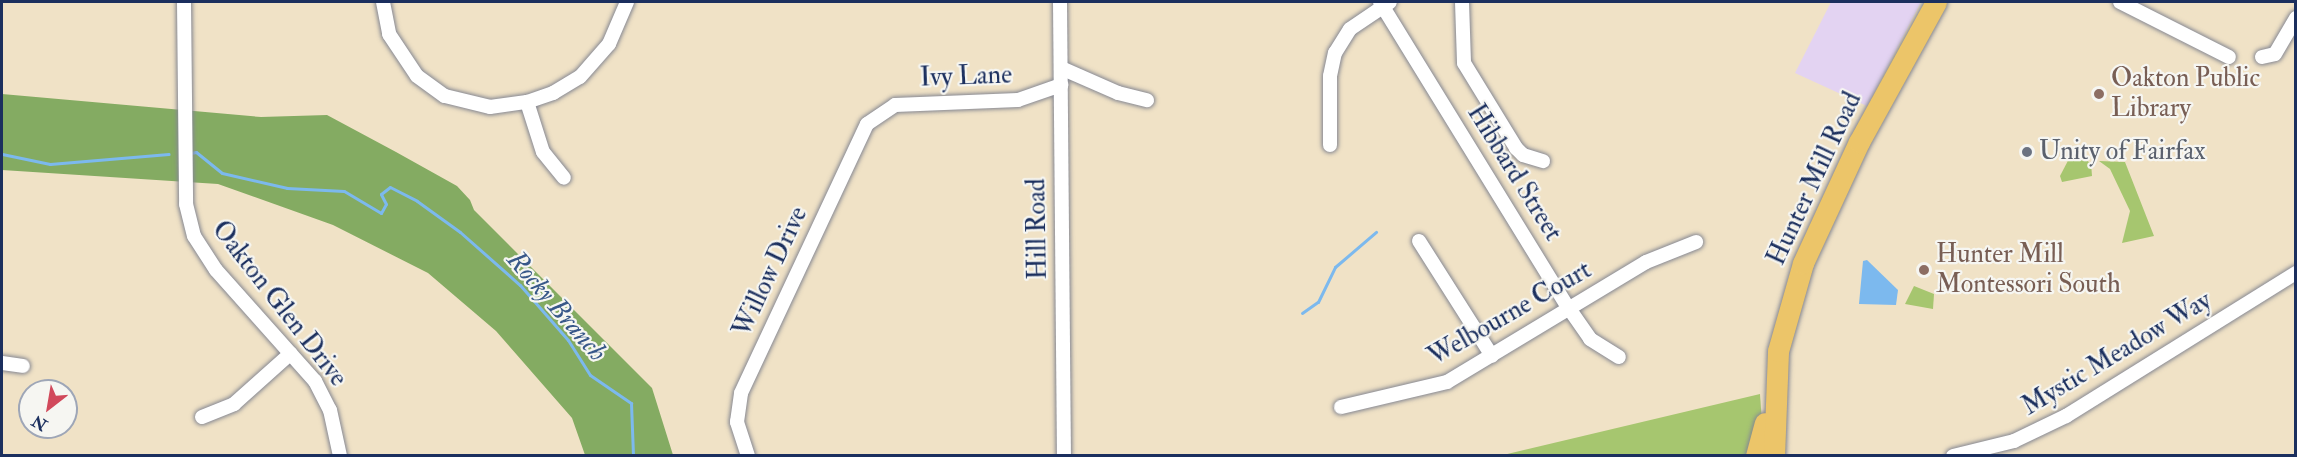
<!DOCTYPE html>
<style>
body{margin:0}
#map{position:relative;width:2297px;height:457px;overflow:hidden;background:#f0e2c6;font-family:"IM FELL Double Pica",serif}
div>[style]{position:absolute}
.built>*{inset:0;background:#e3d3f2}
.green>*{inset:0;background:#a6c66f}
.forest>*{inset:0;background:#84ab62}
.water>*{inset:0;background:#7cb9ee}
.stream>*{height:3px;margin:-1.5px;padding:0 1.5px;transform-origin:1.5px;border-radius:1.5px;background:#7cb9ee}
.roads{filter:drop-shadow(0 0 2px #868892) drop-shadow(0 0 2px #868892)}
.street>*{height:14px;margin:-7px;padding:0 7px;transform-origin:7px;border-radius:7px;background:#fff}
.primary>*{height:21px;margin:-10.5px;padding:0 10.5px;transform-origin:10.5px;border-radius:10.5px;background:#ecc569}
.dots>*{width:16px;height:16px;translate:-50% -50%;box-sizing:border-box;border:3px solid #f6f6f2;border-radius:50%}
span{translate:-50% -50%;white-space:nowrap;text-align:center;line-height:1.15;-webkit-text-stroke:4.5px #f6f6f2;paint-order:stroke}
.street-label{font-size:26px;color:#1b2f5e}
.education-label{font-size:26px;color:#785e54}
.left{translate:0 -50%;text-align:left}
.worship-label{font-size:26px;color:#5b616d}
.water-label{font-size:27px;color:#385889;font-style:italic}
.frame{position:absolute;inset:0;border:3px solid #1b2f5e;pointer-events:none}
.north{position:absolute;left:18px;top:379px;width:60px;height:60px;box-sizing:border-box;background:#f6f6f2;border:2px solid #9ea6b7;border-radius:50%;rotate:211deg;font-size:16px;font-weight:700;line-height:24px;text-align:center;color:#1b2f5e}
.north::after{content:'';display:block;margin:auto;width:21px;height:27px;background:#d1495b;clip-path:polygon(50% 0,100% 100%,50% 72%,0 100%)}
</style>
<div id="map">
<div class="built">
<i style="clip-path:polygon(1831px 2px,1921px 2px,1867px 106px,1795px 73px)"></i>
</div>
<div class="green">
<i style="clip-path:polygon(2072px 153px,2091px 163px,2092px 176px,2062px 182px,2060px 176px)"></i>
<i style="clip-path:polygon(2099px 161px,2125px 162px,2154px 236px,2122px 243px,2130px 211px,2110px 169px)"></i>
<i style="clip-path:polygon(1914px 286px,1934px 294px,1933px 309px,1905px 304px)"></i>
<i style="clip-path:polygon(1760px 394px,1762px 423px,1751px 455px,1499px 456px)"></i>
</div>
<div class="forest">
<i style="clip-path:polygon(2px 94px,261px 117px,327px 115px,396px 152px,457px 186px,470px 200px,474px 210px,652px 388px,673px 455px,585px 455px,572px 418px,496px 331px,428px 273px,333px 225px,218px 184px,2px 170px)"></i>
</div>
<div class="water">
<i style="clip-path:polygon(1867px 260px,1898px 290px,1896px 305px,1859px 304px,1863px 261px)"></i>
</div>
<div class="stream">
<i style="left:191px;top:153px;width:5px;rotate:-11deg"></i>
<i style="left:196px;top:152px;width:33px;rotate:39deg"></i>
<i style="left:222px;top:173px;width:67px;rotate:13deg"></i>
<i style="left:287px;top:188px;width:57px;rotate:3deg"></i>
<i style="left:344px;top:191px;width:43px;rotate:30.7deg"></i>
<i style="left:381px;top:213px;width:10px;rotate:-61deg"></i>
<i style="left:386px;top:204px;width:11px;rotate:-117deg"></i>
<i style="left:381px;top:194px;width:11px;rotate:-38deg"></i>
<i style="left:390px;top:187px;width:30px;rotate:27deg"></i>
<i style="left:417px;top:201px;width:53px;rotate:35.8deg"></i>
<i style="left:460px;top:232px;width:80px;rotate:41.5deg"></i>
<i style="left:520px;top:285px;width:73px;rotate:48.9deg"></i>
<i style="left:568px;top:340px;width:41px;rotate:57.8deg"></i>
<i style="left:590px;top:375px;width:50px;rotate:34.3deg"></i>
<i style="left:631px;top:403px;width:53px;rotate:87.8deg"></i>
<i style="left:2px;top:154px;width:49px;rotate:11.8deg"></i>
<i style="left:50px;top:164px;width:119px;rotate:-4.8deg"></i>
<i style="left:1302px;top:313px;width:19px;rotate:-35deg"></i>
<i style="left:1318px;top:302px;width:39px;rotate:-64deg"></i>
<i style="left:1335px;top:267px;width:54px;rotate:-40.5deg"></i>
</div>
<div class="roads">
<div class="street">
<i style="left:184px;top:2px;width:202px;rotate:89.4deg"></i>
<i style="left:186px;top:204px;width:33px;rotate:76deg"></i>
<i style="left:194px;top:236px;width:40px;rotate:57.1deg"></i>
<i style="left:216px;top:270px;width:149px;rotate:48.3deg"></i>
<i style="left:315px;top:381px;width:33px;rotate:63deg"></i>
<i style="left:330px;top:410px;width:47px;rotate:77.7deg"></i>
<i style="left:383px;top:2px;width:33px;rotate:79deg"></i>
<i style="left:389px;top:34px;width:50px;rotate:56.3deg"></i>
<i style="left:417px;top:76px;width:34px;rotate:36deg"></i>
<i style="left:445px;top:96px;width:46px;rotate:13.7deg"></i>
<i style="left:490px;top:107px;width:37px;rotate:-8deg"></i>
<i style="left:527px;top:102px;width:28px;rotate:-19deg"></i>
<i style="left:553px;top:93px;width:31px;rotate:-31deg"></i>
<i style="left:580px;top:77px;width:44px;rotate:-48.7deg"></i>
<i style="left:609px;top:44px;width:46px;rotate:-66.8deg"></i>
<i style="left:1060px;top:2px;width:454px;rotate:89.5deg"></i>
<i style="left:1380px;top:2px;width:358px;rotate:58.4deg"></i>
<i style="left:1568px;top:307px;width:39px;rotate:55deg"></i>
<i style="left:1590px;top:339px;width:34px;rotate:32deg"></i>
<i style="left:1462px;top:2px;width:61px;rotate:88.1deg"></i>
<i style="left:1464px;top:63px;width:100px;rotate:58.5deg"></i>
<i style="left:1516px;top:148px;width:10px;rotate:45deg"></i>
<i style="left:1523px;top:155px;width:21px;rotate:17deg"></i>
<i style="left:2120px;top:2px;width:122px;rotate:26.8deg"></i>
<i style="left:2262px;top:57px;width:13px;rotate:-13deg"></i>
<i style="left:2275px;top:54px;width:42px;rotate:-59.7deg"></i>
<i style="left:1061px;top:68px;width:62px;rotate:23.7deg"></i>
<i style="left:1118px;top:93px;width:30px;rotate:14deg"></i>
<i style="left:527px;top:102px;width:52px;rotate:72.3deg"></i>
<i style="left:543px;top:152px;width:33px;rotate:51deg"></i>
<i style="left:1330px;top:145px;width:69px;rotate:-90deg"></i>
<i style="left:1330px;top:76px;width:24px;rotate:-78deg"></i>
<i style="left:1335px;top:53px;width:28px;rotate:-58deg"></i>
<i style="left:1350px;top:29px;width:48px;rotate:-34deg"></i>
<i style="left:1419px;top:241px;width:136px;rotate:57.6deg"></i>
<i style="left:2px;top:363px;width:21px;rotate:8deg"></i>
<i style="left:1341px;top:407px;width:109px;rotate:-13.3deg"></i>
<i style="left:1447px;top:382px;width:232px;rotate:-31.1deg"></i>
<i style="left:1646px;top:262px;width:54px;rotate:-21.8deg"></i>
<i style="left:202px;top:417px;width:35px;rotate:-22deg"></i>
<i style="left:234px;top:404px;width:76px;rotate:-41.8deg"></i>
<i style="left:748px;top:456px;width:36px;rotate:-108deg"></i>
<i style="left:737px;top:422px;width:29px;rotate:-82deg"></i>
<i style="left:741px;top:393px;width:297px;rotate:-64.9deg"></i>
<i style="left:867px;top:124px;width:34px;rotate:-34deg"></i>
<i style="left:895px;top:105px;width:123px;rotate:-2.3deg"></i>
<i style="left:1018px;top:100px;width:46px;rotate:-19.2deg"></i>
<i style="left:1953px;top:456px;width:63px;rotate:-13.8deg"></i>
<i style="left:2014px;top:441px;width:58px;rotate:-25.7deg"></i>
<i style="left:2066px;top:416px;width:271px;rotate:-31.9deg"></i>
</div>
<div class="primary">
<i style="left:1756px;top:456px;width:34px;rotate:-75deg"></i>
<i style="left:1774px;top:456px;width:105px;rotate:-87.8deg"></i>
<i style="left:1778px;top:351px;width:91px;rotate:-74.1deg"></i>
<i style="left:1803px;top:263px;width:133px;rotate:-65.2deg"></i>
<i style="left:1859px;top:142px;width:160px;rotate:-61.2deg"></i>
</div>
</div>
<div class="dots">
<i style="left:2099px;top:94px;background:#8d6e63"></i>
<i style="left:2027px;top:152px;background:#6b7280"></i>
<i style="left:1924px;top:270px;background:#8d6e63"></i>
</div>
<div class="street-label">
<span style="left:966px;top:77px;rotate:-2deg">Ivy Lane</span>
<span style="left:1514px;top:173px;rotate:58deg">Hibbard Street</span>
<span style="left:1815px;top:179px;rotate:-65deg">Hunter Mill Road</span>
<span style="left:1038px;top:229px;rotate:-91deg">Hill Road</span>
<span style="left:771px;top:272px;rotate:-65deg">Willow Drive</span>
<span style="left:279px;top:304px;rotate:52deg">Oakton Glen Drive</span>
<span style="left:1510px;top:314px;rotate:-30deg">Welbourne Court</span>
<span style="left:2117px;top:354px;rotate:-31deg">Mystic Meadow Way</span>
</div>
<div class="education-label">
<span class="left" style="left:2111px;top:94px">Oakton Public<br>Library</span>
<span class="left" style="left:1936px;top:270px">Hunter Mill<br>Montessori South</span>
</div>
<div class="worship-label">
<span class="left" style="left:2039px;top:152px">Unity of Fairfax</span>
</div>
<div class="water-label">
<span style="left:557px;top:306px;rotate:49deg">Rocky Branch</span>
</div>
<div class="frame"></div>
<div class="north">N</div>
</div>
